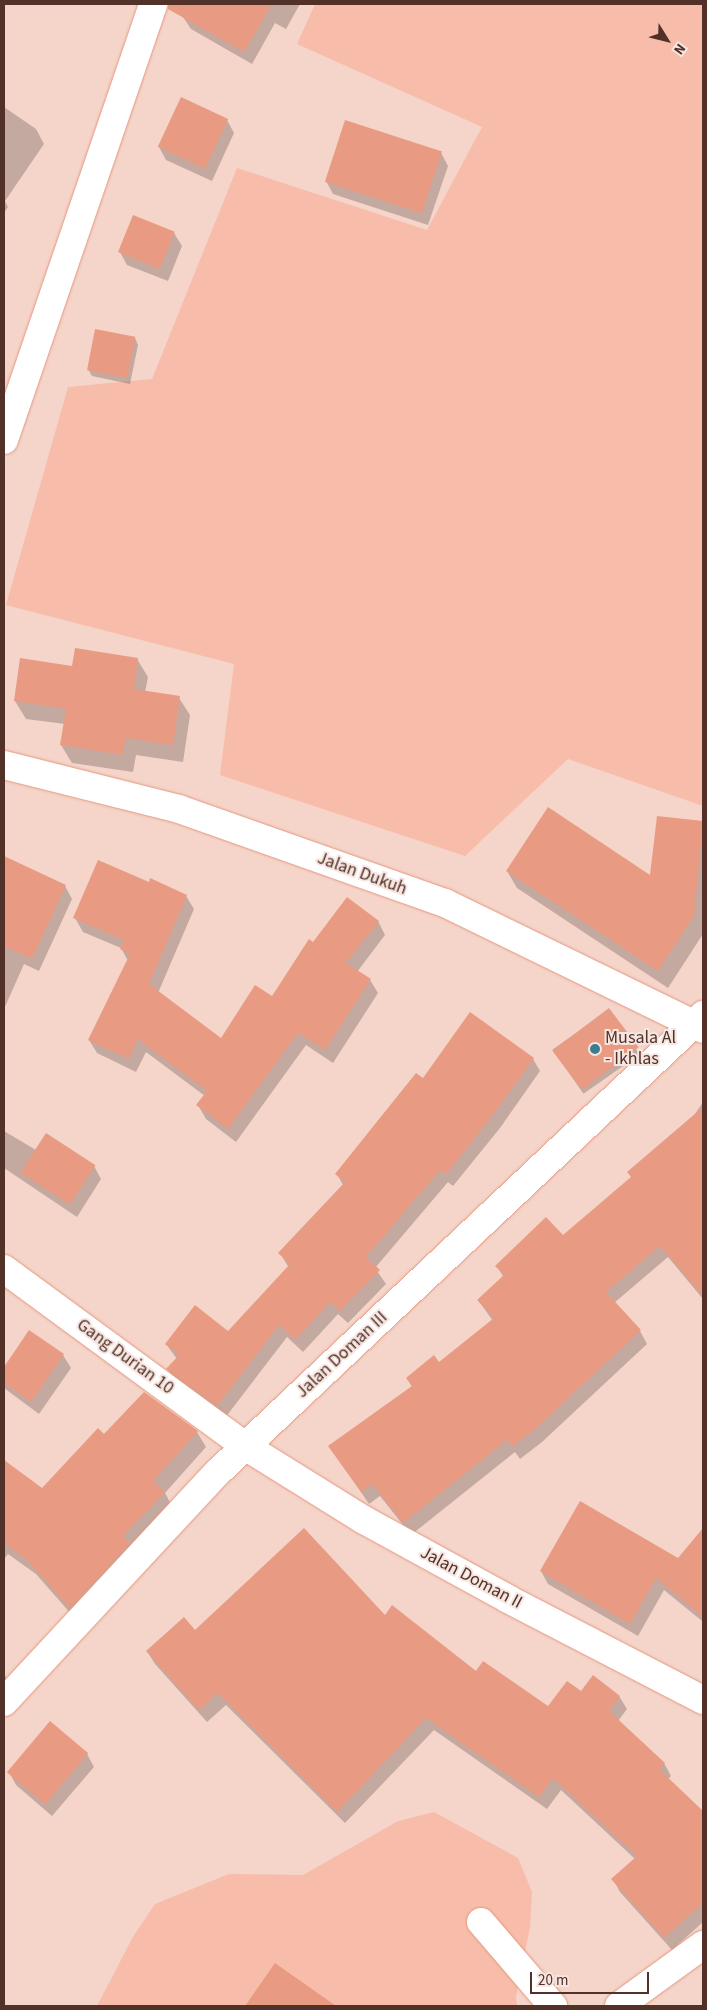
<!DOCTYPE html>
<style>
body{margin:0}
#map{position:relative;width:707px;height:2010px;overflow:hidden;background:#f5d4c9;font-family:"Source Sans 3",sans-serif}
div>[style]{position:absolute}
.green>*{inset:0;background:#f8bdaa}
.shadow>*{inset:0;background:#0003;transform-origin:0 0}
.building>*{inset:0;background:#e89b82;transform-origin:0 0}
.roads{filter:drop-shadow(0 0 1px #e4977f) drop-shadow(0 0 1px #e4977f)}
.minor>*{height:28px;margin:-14px;padding:0 14px;transform-origin:14px;border-radius:14px;background:#fff}
.dots>*{width:14px;height:14px;translate:-50% -50%;box-sizing:border-box;border:2px solid #f6e5e0;border-radius:50%}
span{translate:-50% -50%;white-space:nowrap;text-align:center;line-height:1.15;-webkit-text-stroke:4px #f6e5e0;paint-order:stroke}
.street-label{font-size:18px;color:#523228}
.poi-label{font-size:18px;color:#523228}
.left{translate:0 -50%;text-align:left}
.frame{position:absolute;inset:0;border:5px solid #523228;pointer-events:none}
.north{position:absolute;left:642px;top:15px;width:50px;height:50px;-webkit-text-stroke:4px #f6e5e0;paint-order:stroke;rotate:126deg;font-size:14px;font-weight:700;line-height:20px;text-align:center;color:#523228}
.north::after{content:'';display:block;margin:auto;width:18px;height:22px;background:#523228;clip-path:polygon(50% 0,100% 100%,50% 72%,0 100%)}
.scale{position:absolute;left:530px;top:1972px;width:119px;height:22px;box-sizing:border-box;border:2px solid #523228;border-top:0;padding-left:6px;font-size:15px;line-height:18px;white-space:nowrap;color:#523228;-webkit-text-stroke:4px #f6e5e0;paint-order:stroke}
</style>
<div id="map">
<div class="green">
<i style="clip-path:polygon(315px 4px,703px 4px,703px 806px,568px 759px,465px 856px,220px 775px,234px 664px,6px 605px,68px 387px,152px 379px,237px 168px,427px 230px,482px 127px,297px 44px)"></i>
<i style="clip-path:polygon(434px 1812px,518px 1858px,532px 1892px,530px 1927px,516px 1997px,517px 2006px,97px 2006px,134px 1935px,155px 1904px,229px 1874px,303px 1875px,398px 1821px)"></i>
</div>
<div class="shadow">
<i style="clip-path:polygon(191px 4px,300px 4px,286px 29px,275px 23px,252px 64px,191px 29px,183px 17px)"></i>
<i style="clip-path:polygon(4px 107px,36px 129px,44px 144px,5px 201px,8px 207px,4px 213px)"></i>
<i style="clip-path:polygon(227px 120px,234px 133px,212px 181px,166px 160px,159px 147px)"></i>
<i style="clip-path:polygon(441px 153px,448px 166px,428px 225px,333px 194px,326px 181px)"></i>
<i style="clip-path:polygon(174px 233px,182px 246px,168px 281px,127px 265px,120px 252px)"></i>
<i style="clip-path:polygon(135px 338px,138px 345px,130px 384px,92px 376px,88px 369px)"></i>
<i style="clip-path:polygon(137px 659px,148px 677px,145px 692px,179px 698px,190px 715px,183px 762px,136px 755px,133px 772px,72px 763px,61px 745px,65px 724px,26px 719px,15px 701px,73px 667px)"></i>
<i style="clip-path:polygon(703px 822px,703px 934px,668px 988px,517px 888px,507px 871px,651px 877px)"></i>
<i style="clip-path:polygon(5px 858px,65px 886px,72px 899px,39px 971px,24px 964px,4px 1009px)"></i>
<i style="clip-path:polygon(149px 883px,186px 896px,194px 909px,158px 993px,222px 1040px,272px 998px,313px 943px,378px 921px,385px 935px,357px 972px,370px 980px,378px 993px,333px 1063px,306px 1045px,236px 1142px,206px 1119px,198px 1105px,205px 1096px,146px 1052px,136px 1072px,97px 1053px,89px 1040px,128px 961px,121px 948px,83px 932px,75px 918px)"></i>
<i style="left:609px;top:1010px;width:54px;height:69px;rotate:55deg"></i>
<i style="clip-path:polygon(533px 1059px,540px 1071px,500px 1128px,453px 1186px,448px 1182px,375px 1268px,386px 1284px,348px 1323px,338px 1314px,303px 1352px,287px 1337px,225px 1418px,175px 1382px,168px 1369px,177px 1359px,166px 1344px,229px 1333px,289px 1268px,280px 1253px,343px 1185px,337px 1174px,423px 1080px)"></i>
<i style="clip-path:polygon(703px 1102px,703px 1299px,668px 1257px,614px 1303px,640px 1331px,647px 1344px,542px 1442px,520px 1459px,515px 1452px,411px 1535px,380px 1496px,369px 1504px,330px 1446px,412px 1387px,407px 1378px,439px 1363px,493px 1321px,478px 1300px,504px 1278px,497px 1266px,563px 1236px,632px 1178px,693px 1117px)"></i>
<i style="clip-path:polygon(4px 1131px,36px 1150px,94px 1166px,101px 1179px,77px 1217px,4px 1168px)"></i>
<i style="clip-path:polygon(30px 1332px,63px 1355px,71px 1368px,39px 1414px,4px 1388px,4px 1369px)"></i>
<i style="clip-path:polygon(197px 1432px,206px 1447px,165px 1493px,173px 1508px,79px 1623px,36px 1574px,8px 1554px,4px 1559px,4px 1473px,9px 1466px,42px 1490px,104px 1436px)"></i>
<i style="clip-path:polygon(703px 1530px,702px 1621px,664px 1590px,638px 1636px,548px 1584px,541px 1571px,679px 1560px)"></i>
<i style="clip-path:polygon(385px 1616px,476px 1673px,548px 1708px,581px 1693px,619px 1696px,627px 1709px,618px 1721px,664px 1763px,671px 1776px,668px 1779px,703px 1813px,703px 1922px,672px 1950px,620px 1892px,613px 1879px,635px 1859px,561px 1790px,547px 1809px,434px 1730px,345px 1823px,226px 1705px,207px 1722px,155px 1664px,147px 1651px,195px 1632px)"></i>
<i style="clip-path:polygon(4px 1674px,13px 1689px,4px 1698px)"></i>
<i style="clip-path:polygon(87px 1754px,94px 1767px,52px 1816px,16px 1785px,9px 1772px)"></i>
<i style="clip-path:polygon(275px 1965px,322px 2006px,247px 2006px)"></i>
</div>
<div class="building">
<i style="clip-path:polygon(168px 4px,272px 4px,244px 52px,168px 9px)"></i>
<i style="left:181px;top:97px;width:52px;height:55px;rotate:25deg"></i>
<i style="left:345px;top:120px;width:102px;height:65px;rotate:18deg"></i>
<i style="left:133px;top:215px;width:45px;height:40px;rotate:22deg"></i>
<i style="left:95px;top:329px;width:41px;height:42px;rotate:11deg"></i>
<i style="clip-path:polygon(75px 648px,138px 658px,134px 689px,180px 696px,173px 745px,126px 738px,123px 755px,60px 745px,66px 709px,14px 701px,20px 658px,72px 666px)"></i>
<i style="clip-path:polygon(548px 807px,650px 875px,657px 816px,703px 821px,694px 916px,658px 971px,506px 871px)"></i>
<i style="clip-path:polygon(4px 856px,66px 885px,32px 959px,4px 946px)"></i>
<i style="clip-path:polygon(98px 860px,149px 882px,150px 878px,187px 895px,149px 984px,221px 1038px,255px 985px,272px 996px,309px 939px,313px 942px,347px 897px,379px 921px,346px 963px,371px 979px,325px 1050px,298px 1033px,228px 1129px,196px 1105px,207px 1091px,138px 1039px,129px 1059px,88px 1040px,130px 954px,120px 949px,124px 940px,73px 918px)"></i>
<i style="left:609px;top:1008px;width:49px;height:71px;rotate:53deg"></i>
<i style="clip-path:polygon(470px 1012px,534px 1058px,493px 1115px,446px 1174px,440px 1170px,366px 1257px,380px 1270px,340px 1311px,330px 1302px,295px 1340px,279px 1325px,217px 1406px,166px 1369px,179px 1355px,165px 1344px,195px 1305px,228px 1331px,290px 1264px,278px 1253px,345px 1182px,335px 1174px,416px 1073px,423px 1078px)"></i>
<i style="clip-path:polygon(703px 1107px,703px 1296px,660px 1246px,606px 1292px,641px 1330px,535px 1429px,512px 1447px,507px 1440px,403px 1523px,372px 1484px,361px 1492px,328px 1446px,412px 1386px,406px 1378px,434px 1355px,439px 1362px,494px 1318px,477px 1300px,504px 1275px,495px 1266px,546px 1217px,563px 1235px,631px 1177px,627px 1172px)"></i>
<i style="left:46px;top:1133px;width:59px;height:47px;rotate:33deg"></i>
<i style="clip-path:polygon(29px 1330px,64px 1354px,31px 1402px,4px 1383px,4px 1367px)"></i>
<i style="clip-path:polygon(144px 1392px,198px 1431px,153px 1481px,165px 1492px,123px 1536px,130px 1543px,70px 1608px,26px 1559px,4px 1543px,4px 1460px,42px 1488px,98px 1428px,104px 1434px)"></i>
<i style="clip-path:polygon(580px 1501px,678px 1558px,703px 1528px,703px 1617px,656px 1578px,630px 1624px,540px 1571px)"></i>
<i style="clip-path:polygon(304px 1528px,385px 1615px,392px 1605px,476px 1671px,483px 1661px,548px 1706px,567px 1681px,581px 1691px,593px 1675px,620px 1696px,609px 1711px,665px 1763px,659px 1769px,703px 1811px,703px 1903px,664px 1938px,611px 1879px,637px 1856px,553px 1778px,539px 1797px,426px 1718px,337px 1812px,218px 1693px,199px 1710px,146px 1651px,184px 1617px,195px 1630px)"></i>
<i style="left:50px;top:1721px;width:50px;height:67px;rotate:40deg"></i>
<i style="clip-path:polygon(275px 1963px,336px 2006px,245px 2006px)"></i>
</div>
<div class="roads">
<div class="minor">
<i style="left:4px;top:440px;width:461px;rotate:-71.1deg"></i>
<i style="left:4px;top:765px;width:180px;rotate:14.1deg"></i>
<i style="left:179px;top:809px;width:282px;rotate:19.5deg"></i>
<i style="left:445px;top:903px;width:287px;rotate:26deg"></i>
<i style="left:4px;top:1269px;width:299px;rotate:36.3deg"></i>
<i style="left:245px;top:1446px;width:140px;rotate:31.9deg"></i>
<i style="left:364px;top:1520px;width:164px;rotate:28.7deg"></i>
<i style="left:508px;top:1599px;width:220px;rotate:27.4deg"></i>
<i style="left:4px;top:1702px;width:313px;rotate:-47.1deg"></i>
<i style="left:217px;top:1473px;width:668px;rotate:-43.3deg"></i>
<i style="left:481px;top:1922px;width:111px;rotate:49.4deg"></i>
<i style="left:619px;top:2006px;width:104px;rotate:-36deg"></i>
</div>
</div>
<div class="dots">
<i style="left:595px;top:1049px;background:#3c7e90"></i>
</div>
<div class="street-label">
<span style="left:362px;top:874px;rotate:20deg">Jalan Dukuh</span>
<span style="left:342px;top:1355px;rotate:-43deg">Jalan Doman III</span>
<span style="left:125px;top:1357px;rotate:36deg">Gang Durian 10</span>
<span style="left:471px;top:1578px;rotate:28deg">Jalan Doman II</span>
</div>
<div class="poi-label">
<span class="left" style="left:605px;top:1049px">Musala Al<br>- Ikhlas</span>
</div>
<div class="frame"></div>
<div class="north">N</div>
<div class="scale">20 m</div>
</div>
